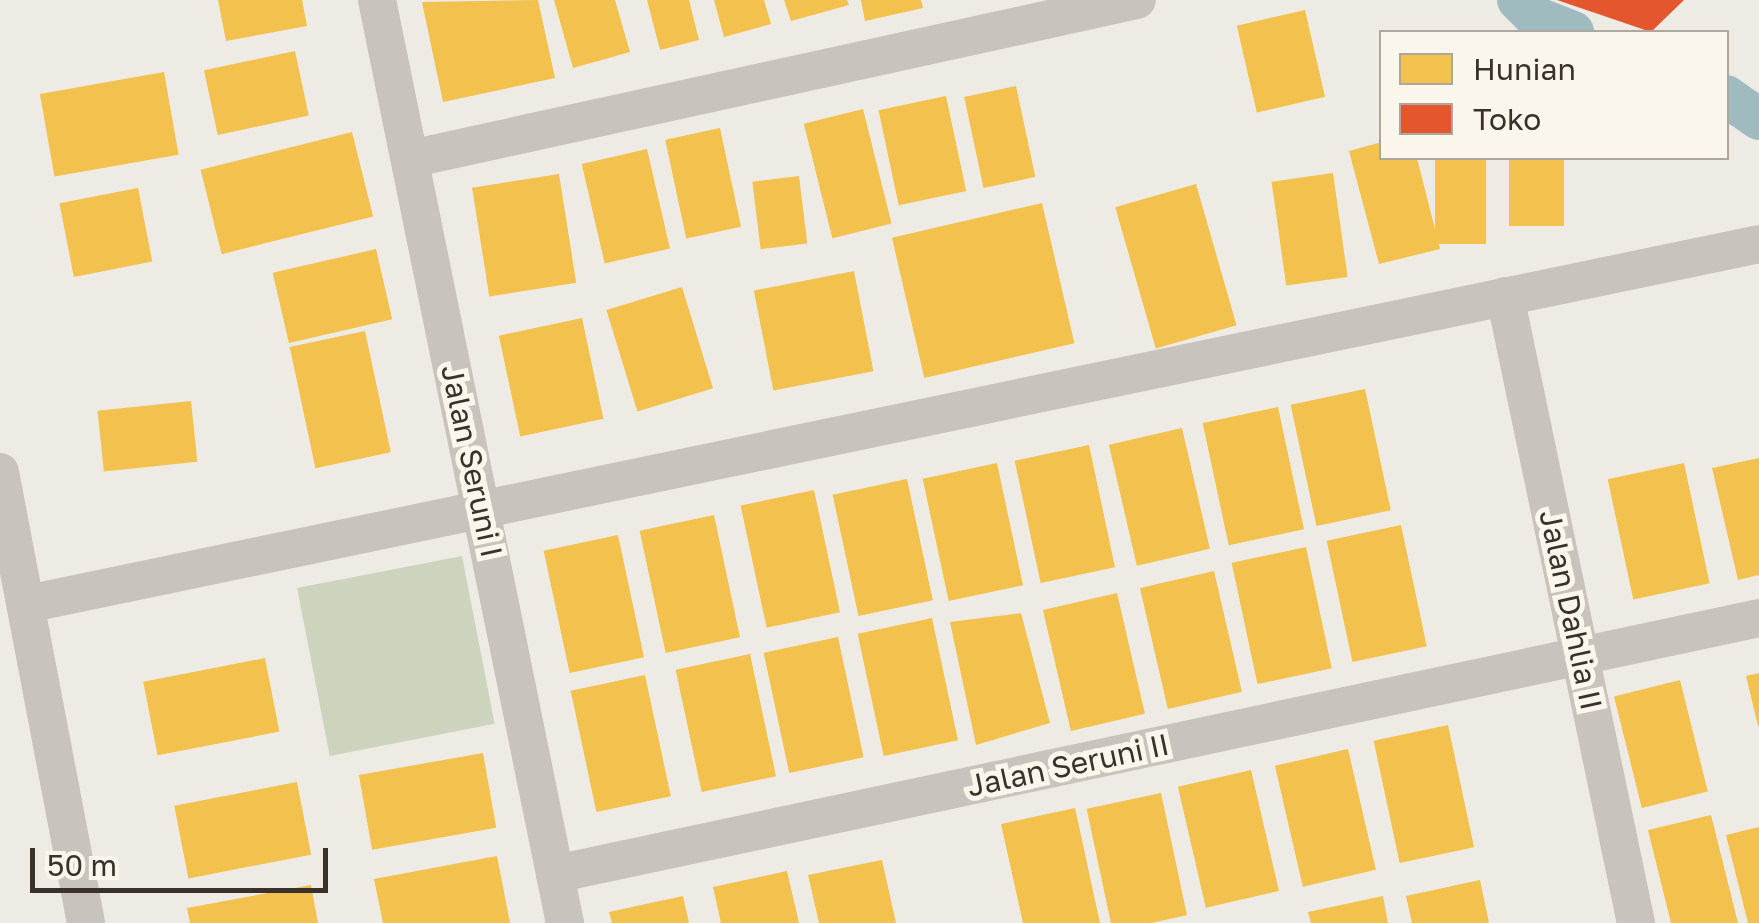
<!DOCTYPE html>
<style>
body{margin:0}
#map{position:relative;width:1759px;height:923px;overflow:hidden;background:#eeebe4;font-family:"Golos Text",sans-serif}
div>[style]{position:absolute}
.green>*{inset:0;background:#ccd4be;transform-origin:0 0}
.homes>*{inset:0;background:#f2c14e;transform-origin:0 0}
.shops>*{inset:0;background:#e4572e}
.canal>*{height:42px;margin:-21px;padding:0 21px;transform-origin:21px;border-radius:21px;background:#a0bbc0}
.minor>*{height:38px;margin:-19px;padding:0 19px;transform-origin:19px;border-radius:19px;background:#c8c3bc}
span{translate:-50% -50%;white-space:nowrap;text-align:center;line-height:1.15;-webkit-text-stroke:10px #faf6ec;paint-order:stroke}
.street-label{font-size:30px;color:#39312a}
.legend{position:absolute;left:1379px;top:30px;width:350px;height:130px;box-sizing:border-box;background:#faf6ec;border:2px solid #ada79e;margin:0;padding:12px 18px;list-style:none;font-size:30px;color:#39312a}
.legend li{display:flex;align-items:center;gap:20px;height:50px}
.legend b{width:50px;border:2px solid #ada79e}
.scale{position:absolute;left:30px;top:848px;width:298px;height:45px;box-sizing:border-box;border:5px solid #39312a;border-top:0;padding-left:12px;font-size:30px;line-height:35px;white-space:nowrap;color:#39312a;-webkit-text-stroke:8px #faf6ec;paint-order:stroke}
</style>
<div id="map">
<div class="green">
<i style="left:462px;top:556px;width:171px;height:168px;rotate:79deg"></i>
</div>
<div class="homes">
<i style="clip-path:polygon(218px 0,302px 0,307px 26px,226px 41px)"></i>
<i style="clip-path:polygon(538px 0,555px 78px,443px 102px,422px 2px)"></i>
<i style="clip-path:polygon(554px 0,615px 0,630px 52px,573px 68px)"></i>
<i style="clip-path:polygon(647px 0,689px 0,699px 40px,660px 50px)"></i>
<i style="clip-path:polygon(714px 0,764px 0,771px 24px,724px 37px)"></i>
<i style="clip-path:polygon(784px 0,847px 0,849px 5px,791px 21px)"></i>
<i style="clip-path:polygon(861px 0,921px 0,923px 8px,865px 21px)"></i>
<i style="left:1305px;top:10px;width:89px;height:70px;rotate:77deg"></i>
<i style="left:295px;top:51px;width:66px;height:93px;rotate:78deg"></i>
<i style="left:164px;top:72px;width:84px;height:126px;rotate:80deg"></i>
<i style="left:1016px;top:86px;width:93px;height:53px;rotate:78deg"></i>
<i style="left:946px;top:96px;width:97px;height:69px;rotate:78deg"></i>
<i style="left:863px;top:109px;width:118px;height:61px;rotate:76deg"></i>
<i style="left:720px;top:128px;width:101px;height:56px;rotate:78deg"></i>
<i style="left:352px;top:132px;width:87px;height:156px;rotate:76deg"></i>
<i style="clip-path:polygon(1382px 142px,1382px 158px,1417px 158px,1440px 249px,1379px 264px,1349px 151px)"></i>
<i style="left:647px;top:149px;width:102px;height:67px;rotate:77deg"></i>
<i style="left:1435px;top:158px;width:51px;height:86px"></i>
<i style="left:1509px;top:158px;width:55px;height:68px"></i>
<i style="left:1333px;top:173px;width:105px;height:62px;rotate:82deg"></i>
<i style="left:559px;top:174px;width:110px;height:88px;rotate:81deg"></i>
<i style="left:799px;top:176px;width:68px;height:47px;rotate:83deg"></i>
<i style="left:1196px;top:184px;width:147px;height:84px;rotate:74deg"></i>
<i style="left:138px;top:188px;width:75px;height:80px;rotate:79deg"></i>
<i style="left:1042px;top:203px;width:144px;height:154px;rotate:77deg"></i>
<i style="left:376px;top:249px;width:72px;height:106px;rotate:77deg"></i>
<i style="left:854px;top:271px;width:102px;height:102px;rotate:79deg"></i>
<i style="left:682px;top:287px;width:106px;height:79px;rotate:73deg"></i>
<i style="left:582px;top:318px;width:103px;height:85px;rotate:78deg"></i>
<i style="left:365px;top:331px;width:124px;height:77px;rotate:78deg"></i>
<i style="left:1365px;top:389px;width:124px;height:76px;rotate:78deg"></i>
<i style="left:191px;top:401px;width:61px;height:94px;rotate:84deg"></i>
<i style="left:1278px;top:407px;width:125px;height:77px;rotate:78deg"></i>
<i style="left:1182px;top:428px;width:124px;height:75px;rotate:77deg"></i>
<i style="left:1089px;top:445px;width:125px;height:76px;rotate:78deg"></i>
<i style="clip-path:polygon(1759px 458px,1759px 575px,1738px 580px,1712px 468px)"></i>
<i style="left:997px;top:463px;width:125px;height:76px;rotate:78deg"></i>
<i style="left:1684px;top:463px;width:123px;height:78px;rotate:78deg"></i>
<i style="left:907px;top:479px;width:124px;height:76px;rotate:78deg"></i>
<i style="left:814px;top:490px;width:125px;height:75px;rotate:78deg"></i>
<i style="left:714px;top:515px;width:125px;height:76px;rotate:78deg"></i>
<i style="left:1401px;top:525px;width:124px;height:76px;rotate:78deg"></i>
<i style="left:618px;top:535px;width:125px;height:76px;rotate:78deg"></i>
<i style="left:1306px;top:547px;width:124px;height:76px;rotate:78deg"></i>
<i style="left:1214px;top:571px;width:124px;height:76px;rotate:77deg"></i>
<i style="left:1117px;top:593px;width:124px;height:76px;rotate:77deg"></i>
<i style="clip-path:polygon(1021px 613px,1050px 723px,976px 745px,950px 622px)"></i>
<i style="left:932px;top:618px;width:125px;height:76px;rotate:78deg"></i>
<i style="left:838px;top:637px;width:123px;height:76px;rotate:78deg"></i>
<i style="left:750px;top:654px;width:125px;height:76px;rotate:78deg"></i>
<i style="left:265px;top:658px;width:75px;height:124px;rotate:79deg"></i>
<i style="clip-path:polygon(1759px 673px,1759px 726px,1758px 726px,1746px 676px)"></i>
<i style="left:645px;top:675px;width:124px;height:76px;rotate:78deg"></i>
<i style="left:1680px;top:680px;width:115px;height:68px;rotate:76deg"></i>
<i style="left:1448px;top:725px;width:125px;height:76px;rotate:78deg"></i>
<i style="left:1348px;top:749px;width:124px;height:75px;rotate:77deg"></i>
<i style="left:483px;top:753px;width:76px;height:126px;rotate:80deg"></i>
<i style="left:1251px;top:770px;width:124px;height:75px;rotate:77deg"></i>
<i style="left:297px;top:782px;width:74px;height:125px;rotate:79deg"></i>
<i style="left:1161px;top:793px;width:125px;height:76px;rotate:78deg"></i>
<i style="clip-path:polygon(1075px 808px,1100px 923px,1023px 923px,1001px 824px)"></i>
<i style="clip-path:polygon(1711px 815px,1738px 923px,1671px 923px,1648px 830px)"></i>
<i style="clip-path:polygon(1759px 827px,1759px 923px,1748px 923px,1726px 835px)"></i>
<i style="clip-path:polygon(497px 856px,510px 923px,383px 923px,374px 879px)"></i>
<i style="clip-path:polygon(882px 860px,896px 923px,819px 923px,808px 875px)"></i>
<i style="clip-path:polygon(787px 871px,799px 923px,721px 923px,713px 887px)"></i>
<i style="clip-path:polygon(1480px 880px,1489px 923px,1412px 923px,1406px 896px)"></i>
<i style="clip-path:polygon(311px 885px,318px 923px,190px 923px,187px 908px)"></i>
<i style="clip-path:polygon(683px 896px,689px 923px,612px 923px,609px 912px)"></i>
<i style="clip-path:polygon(1383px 896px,1388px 923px,1311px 923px,1308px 912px)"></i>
</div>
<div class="shops">
<i style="clip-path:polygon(1557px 0,1684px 0,1651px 32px)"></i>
</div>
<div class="canal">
<i style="left:1518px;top:0;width:24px;rotate:45deg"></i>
<i style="left:1535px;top:17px;width:41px;rotate:21.5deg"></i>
<i style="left:1726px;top:96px;width:40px;rotate:34.9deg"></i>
</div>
<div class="minor">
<i style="left:377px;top:0;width:942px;rotate:78.49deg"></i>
<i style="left:410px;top:159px;width:744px;rotate:-12.34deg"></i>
<i style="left:1505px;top:296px;width:641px;rotate:78.2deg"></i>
<i style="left:0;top:472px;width:459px;rotate:79.2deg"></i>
<i style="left:27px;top:604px;width:1769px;rotate:-11.74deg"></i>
<i style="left:555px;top:874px;width:1231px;rotate:-12deg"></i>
</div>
<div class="street-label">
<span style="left:472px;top:461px;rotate:78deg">Jalan Seruni I</span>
<span style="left:1571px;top:610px;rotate:78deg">Jalan Dahlia II</span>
<span style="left:1068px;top:765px;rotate:-12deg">Jalan Seruni II</span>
</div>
<ul class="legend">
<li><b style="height:28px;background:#f2c14e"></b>Hunian</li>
<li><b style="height:28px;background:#e4572e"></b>Toko</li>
</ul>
<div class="scale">50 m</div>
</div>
